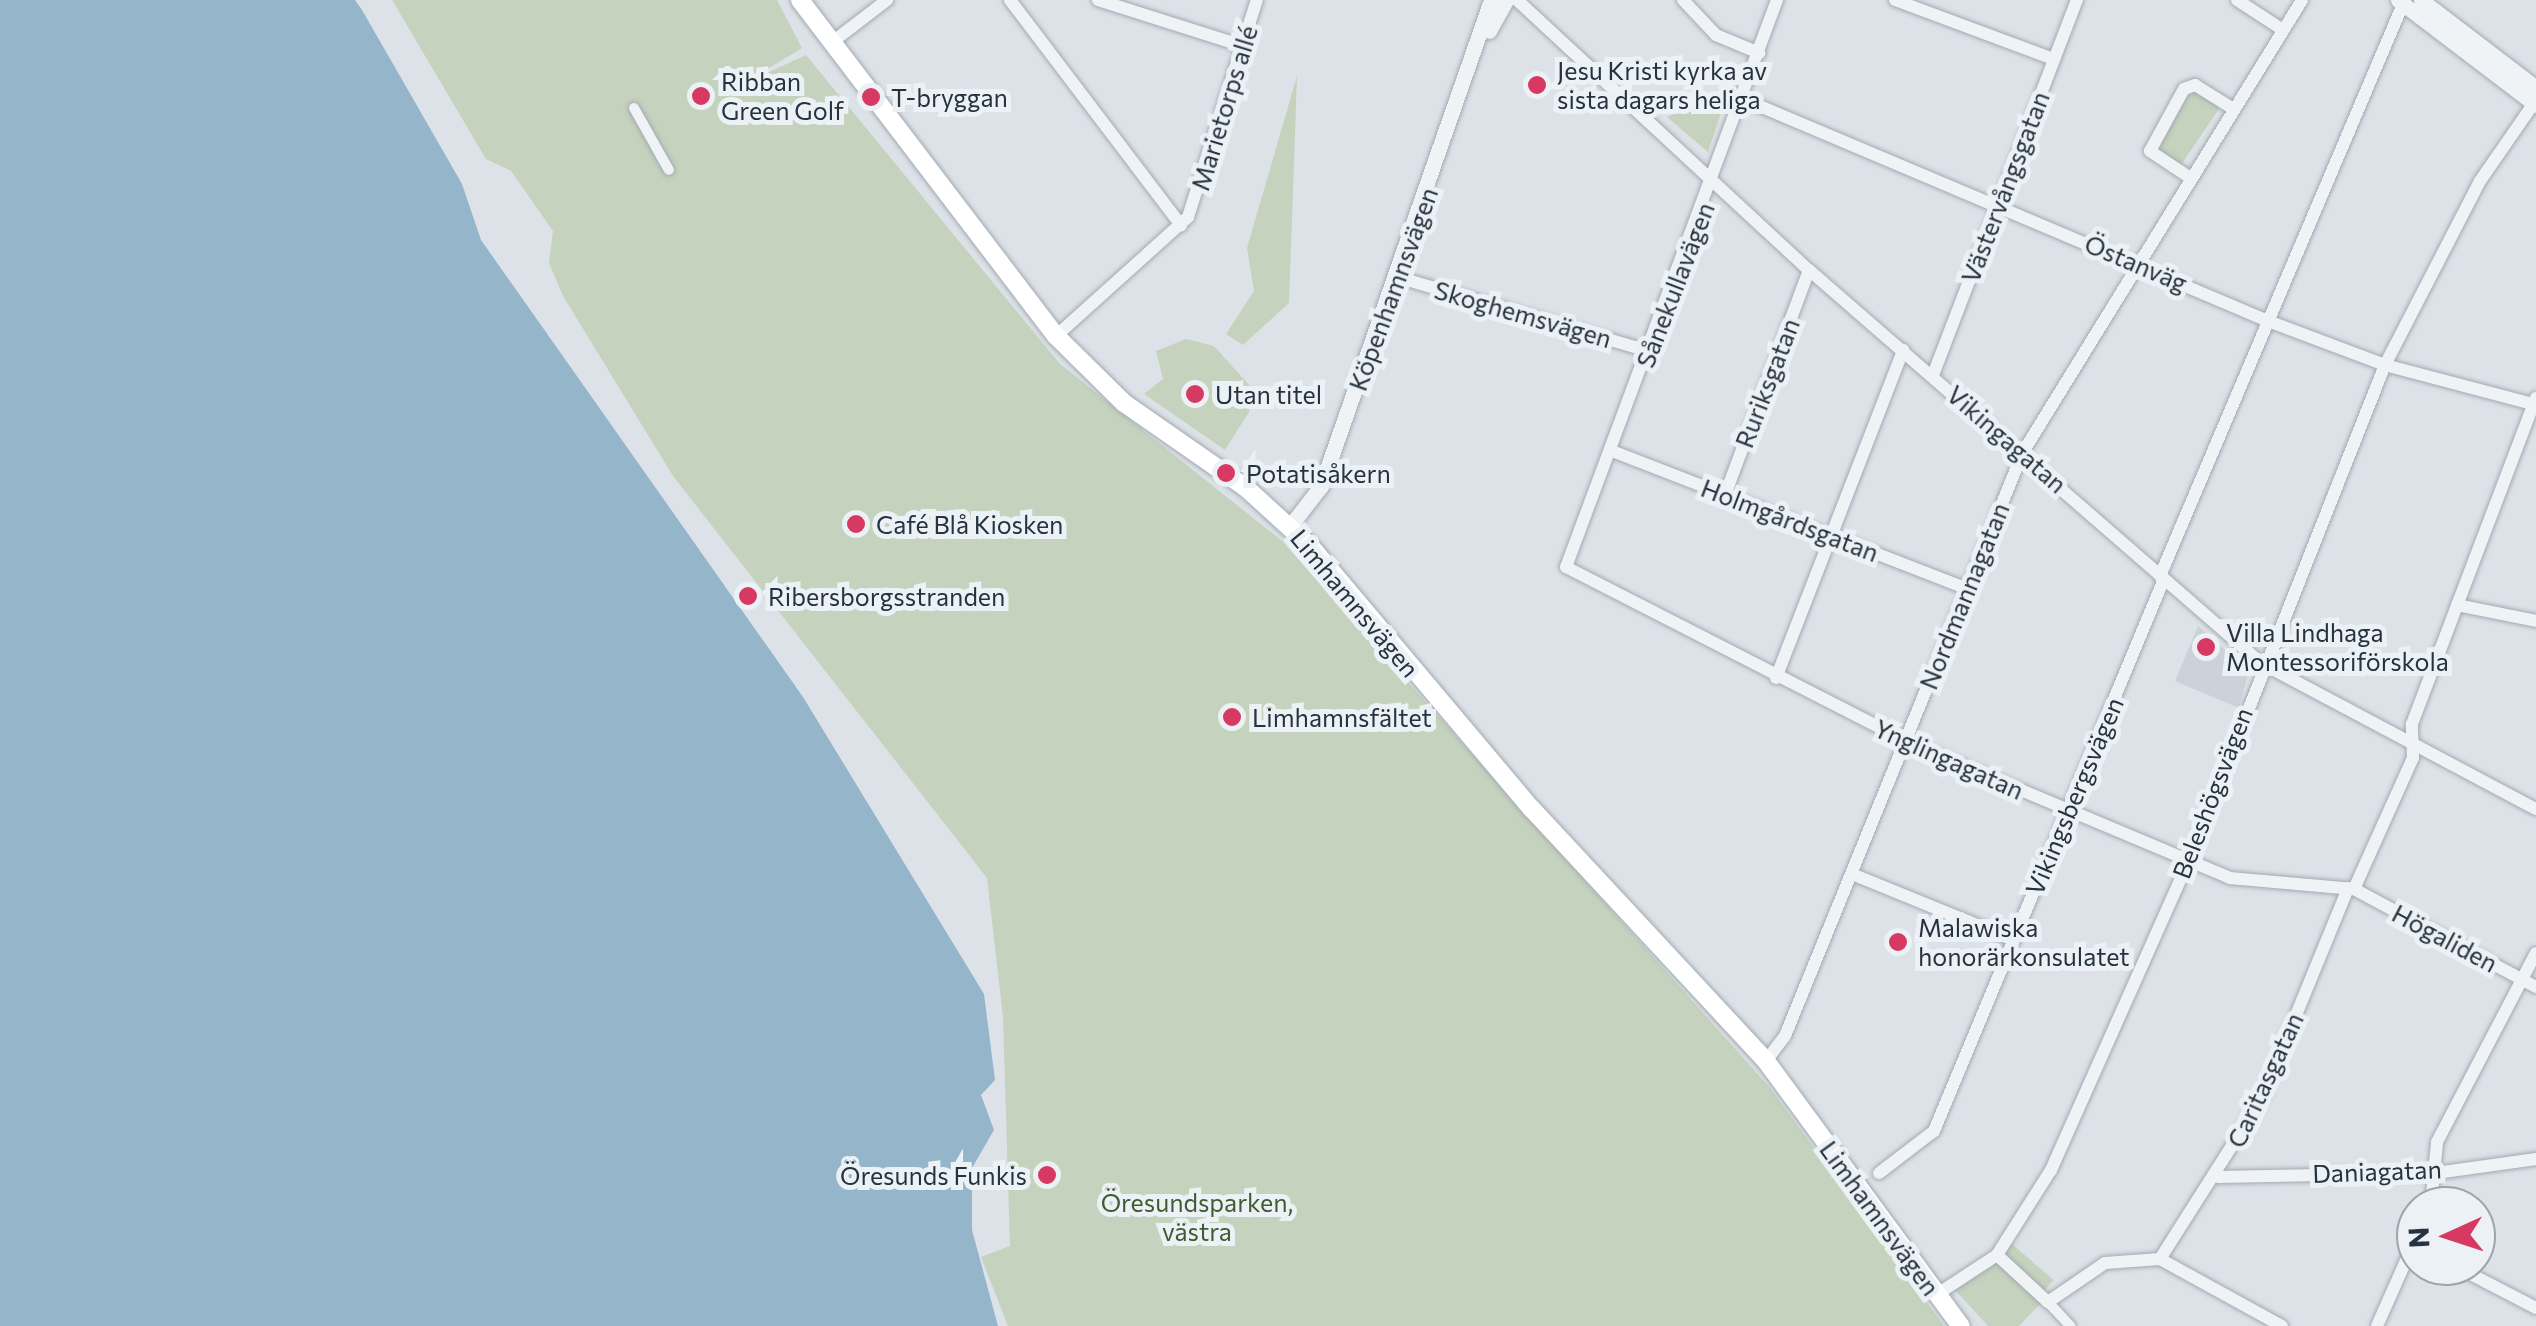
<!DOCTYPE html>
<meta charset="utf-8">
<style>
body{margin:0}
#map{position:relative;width:2536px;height:1326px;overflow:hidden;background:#dde2e8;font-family:Commissioner,sans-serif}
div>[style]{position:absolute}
.built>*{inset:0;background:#cbd2da}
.green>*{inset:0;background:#c5d2bd;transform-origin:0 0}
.water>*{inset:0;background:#95b5ca}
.roads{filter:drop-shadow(0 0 2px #a2aab2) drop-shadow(0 0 2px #a2aab2)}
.pedestrian>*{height:10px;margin:-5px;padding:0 5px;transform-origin:5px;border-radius:5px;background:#f0f3f6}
.minor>*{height:12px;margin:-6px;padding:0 6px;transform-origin:6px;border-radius:6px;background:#f0f3f6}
.tertiary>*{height:15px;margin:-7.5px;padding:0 7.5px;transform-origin:7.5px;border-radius:7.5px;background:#f0f3f6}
.secondary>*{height:18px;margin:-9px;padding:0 9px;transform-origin:9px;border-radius:9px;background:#fff}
.dots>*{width:28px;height:28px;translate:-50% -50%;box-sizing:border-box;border:5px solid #ecf1f5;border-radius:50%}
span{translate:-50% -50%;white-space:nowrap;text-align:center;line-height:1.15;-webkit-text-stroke:10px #ecf1f5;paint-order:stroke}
.poi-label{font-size:25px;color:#25323f}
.left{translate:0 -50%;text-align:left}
.right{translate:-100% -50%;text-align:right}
.street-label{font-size:25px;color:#25323f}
.park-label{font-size:25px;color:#3e5c32}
.north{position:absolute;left:2396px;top:1186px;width:100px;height:100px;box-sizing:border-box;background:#ecf1f5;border:2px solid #9ca5ac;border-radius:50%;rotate:267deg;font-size:28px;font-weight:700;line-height:40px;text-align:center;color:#25323f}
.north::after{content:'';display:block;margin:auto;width:35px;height:45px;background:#d63961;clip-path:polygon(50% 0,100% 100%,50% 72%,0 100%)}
</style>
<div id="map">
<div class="built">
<i style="clip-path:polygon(2198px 626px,2249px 670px,2239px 708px,2175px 681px)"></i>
</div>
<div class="green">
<i style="clip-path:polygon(392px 0,777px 0,802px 48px,741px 85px,806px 55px,1060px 364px,1282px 541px,1770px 1088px,1944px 1326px,1008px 1326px,981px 1257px,1010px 1246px,1003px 1017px,987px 878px,673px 476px,563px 296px,549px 263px,553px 231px,511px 171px,486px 159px)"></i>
<i style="clip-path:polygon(1297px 76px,1289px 303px,1243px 345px,1226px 334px,1254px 291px,1247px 248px)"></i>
<i style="left:2193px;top:90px;width:32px;height:72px;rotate:34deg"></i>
<i style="clip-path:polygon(1690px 106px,1723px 107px,1708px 152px,1667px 117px)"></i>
<i style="clip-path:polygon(1186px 339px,1214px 346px,1250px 386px,1249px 412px,1225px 450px,1144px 394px,1163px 379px,1156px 351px)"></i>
<i style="left:2012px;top:1244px;width:55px;height:16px;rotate:41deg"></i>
<i style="clip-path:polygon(1997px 1261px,2041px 1303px,2019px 1326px,1988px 1326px,1955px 1290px)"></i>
</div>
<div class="water">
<i style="clip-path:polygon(0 0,355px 0,362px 10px,462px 184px,481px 240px,803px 697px,984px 994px,995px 1080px,981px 1095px,994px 1130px,972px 1168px,972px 1230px,998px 1326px,0 1326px)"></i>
</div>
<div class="roads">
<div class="pedestrian">
<i style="left:634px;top:108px;width:71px;rotate:60.6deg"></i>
<i style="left:2048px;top:1302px;width:33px;rotate:47deg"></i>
</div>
<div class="minor">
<i style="left:1010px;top:0;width:283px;rotate:52.8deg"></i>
<i style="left:1098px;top:0;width:152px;rotate:17.6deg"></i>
<i style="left:1517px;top:0;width:398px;rotate:42.8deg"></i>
<i style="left:1809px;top:270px;width:599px;rotate:41.01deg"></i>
<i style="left:2261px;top:663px;width:311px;rotate:28deg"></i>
<i style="left:1683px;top:0;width:48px;rotate:46.7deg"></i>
<i style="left:1716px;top:35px;width:47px;rotate:22.7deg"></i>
<i style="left:1777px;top:0;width:605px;rotate:110.41deg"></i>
<i style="left:1566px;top:567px;width:391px;rotate:27.1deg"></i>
<i style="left:1914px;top:745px;width:343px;rotate:22.8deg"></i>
<i style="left:2230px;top:878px;width:124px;rotate:5.1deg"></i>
<i style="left:2354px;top:889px;width:207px;rotate:28.3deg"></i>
<i style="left:1895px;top:0;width:170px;rotate:20.4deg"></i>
<i style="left:2237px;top:0;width:55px;rotate:33.1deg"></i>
<i style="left:831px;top:43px;width:71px;rotate:-37.5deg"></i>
<i style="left:1743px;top:99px;width:570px;rotate:22.92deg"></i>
<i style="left:2268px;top:321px;width:125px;rotate:20.6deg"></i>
<i style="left:2385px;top:365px;width:156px;rotate:14.8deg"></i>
<i style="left:2189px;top:177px;width:47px;rotate:-146.3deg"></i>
<i style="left:2150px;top:151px;width:71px;rotate:-61.3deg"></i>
<i style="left:2184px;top:89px;width:12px;rotate:-20deg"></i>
<i style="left:2195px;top:85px;width:44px;rotate:31.9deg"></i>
<i style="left:1397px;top:277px;width:262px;rotate:16.4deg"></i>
<i style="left:1056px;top:336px;width:178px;rotate:-42deg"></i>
<i style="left:1188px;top:217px;width:228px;rotate:-72.4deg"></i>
<i style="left:1933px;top:375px;width:402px;rotate:-69deg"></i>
<i style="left:1612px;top:451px;width:381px;rotate:21.2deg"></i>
<i style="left:1725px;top:495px;width:240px;rotate:-69.5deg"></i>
<i style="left:2160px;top:576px;width:621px;rotate:-66.98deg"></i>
<i style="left:2457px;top:605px;width:81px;rotate:11.4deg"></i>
<i style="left:1776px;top:678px;width:352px;rotate:-68.8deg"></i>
<i style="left:1852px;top:874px;width:175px;rotate:22.2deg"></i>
<i style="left:2354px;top:889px;width:144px;rotate:-65.8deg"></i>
<i style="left:2413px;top:758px;width:34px;rotate:-92deg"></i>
<i style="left:2412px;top:724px;width:349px;rotate:-69.2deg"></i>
<i style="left:1766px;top:1061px;width:31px;rotate:-53deg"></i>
<i style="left:1785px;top:1036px;width:631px;rotate:-67.83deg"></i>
<i style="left:2023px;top:452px;width:531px;rotate:-58.31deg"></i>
<i style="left:1879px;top:1173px;width:69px;rotate:-37.4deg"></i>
<i style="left:1934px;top:1131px;width:598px;rotate:-67.38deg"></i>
<i style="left:2218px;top:1177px;width:218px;rotate:-1.1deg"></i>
<i style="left:2436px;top:1173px;width:101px;rotate:-8deg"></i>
<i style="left:2431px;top:1206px;width:64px;rotate:-84.6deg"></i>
<i style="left:2437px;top:1142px;width:213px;rotate:-62.4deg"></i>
<i style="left:1997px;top:1255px;width:69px;rotate:42.7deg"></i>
<i style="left:2048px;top:1302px;width:69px;rotate:-34.4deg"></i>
<i style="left:2105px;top:1263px;width:55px;rotate:-4.2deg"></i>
<i style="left:2160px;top:1259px;width:139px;rotate:28.8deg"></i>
<i style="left:2160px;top:1259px;width:191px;rotate:-57.6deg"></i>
<i style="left:2262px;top:1098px;width:227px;rotate:-67.7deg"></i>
<i style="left:2455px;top:1266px;width:91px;rotate:27.4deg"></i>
<i style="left:1936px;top:1295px;width:73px;rotate:-33.3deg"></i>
<i style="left:1997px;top:1255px;width:101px;rotate:-57.6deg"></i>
<i style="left:2051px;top:1170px;width:339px;rotate:-66deg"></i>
<i style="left:2189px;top:860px;width:532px;rotate:-68.4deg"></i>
<i style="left:2385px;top:365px;width:207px;rotate:-62.7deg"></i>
<i style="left:2480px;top:181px;width:95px;rotate:-55.3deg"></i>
<i style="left:2377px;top:1326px;width:96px;rotate:-66.1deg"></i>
</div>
<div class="tertiary">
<i style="left:2398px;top:0;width:173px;rotate:37.3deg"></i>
<i style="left:2421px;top:0;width:145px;rotate:37.4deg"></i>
<i style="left:1489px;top:31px;width:35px;rotate:-61deg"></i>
<i style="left:1290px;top:526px;width:51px;rotate:-52.2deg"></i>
<i style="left:1321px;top:486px;width:515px;rotate:-70.72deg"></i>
</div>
<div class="secondary">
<i style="left:800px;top:0;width:422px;rotate:52.7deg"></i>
<i style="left:1056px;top:336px;width:95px;rotate:44.6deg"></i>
<i style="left:1124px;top:403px;width:147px;rotate:34.8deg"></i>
<i style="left:1245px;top:487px;width:89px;rotate:42.3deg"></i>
<i style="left:1311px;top:547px;width:343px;rotate:49.9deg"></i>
<i style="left:1532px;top:809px;width:344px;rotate:47.1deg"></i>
<i style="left:1766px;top:1061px;width:329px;rotate:53.7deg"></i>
</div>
</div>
<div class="dots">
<i style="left:1537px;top:85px;background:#d63961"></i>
<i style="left:701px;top:96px;background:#d63961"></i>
<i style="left:871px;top:97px;background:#d63961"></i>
<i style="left:1195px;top:394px;background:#d63961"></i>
<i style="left:1226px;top:473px;background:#d63961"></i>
<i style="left:856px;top:524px;background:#d63961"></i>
<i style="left:748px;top:596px;background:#d63961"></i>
<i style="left:2206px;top:647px;background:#d63961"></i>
<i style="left:1232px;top:717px;background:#d63961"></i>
<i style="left:1898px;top:942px;background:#d63961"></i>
<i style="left:1047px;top:1175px;background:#d63961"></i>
</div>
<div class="poi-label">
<span class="left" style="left:1557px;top:85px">Jesu Kristi kyrka av<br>sista dagars heliga</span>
<span class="left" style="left:721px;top:96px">Ribban<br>Green Golf</span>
<span class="left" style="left:891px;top:97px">T-bryggan</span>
<span class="left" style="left:1215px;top:394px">Utan titel</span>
<span class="left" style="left:1246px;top:473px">Potatisåkern</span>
<span class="left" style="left:876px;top:524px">Café Blå Kiosken</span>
<span class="left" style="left:768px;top:596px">Ribersborgsstranden</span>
<span class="left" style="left:2226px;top:647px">Villa Lindhaga<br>Montessoriförskola</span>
<span class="left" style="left:1252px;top:717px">Limhamnsfältet</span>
<span class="left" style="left:1918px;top:942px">Malawiska<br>honorärkonsulatet</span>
<span class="right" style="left:1027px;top:1175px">Öresunds Funkis</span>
</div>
<div class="street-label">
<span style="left:1224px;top:108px;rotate:-73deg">Marietorps allé</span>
<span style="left:2005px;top:187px;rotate:-69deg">Västervångsgatan</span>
<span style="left:2136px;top:263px;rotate:23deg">Östanväg</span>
<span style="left:1675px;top:285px;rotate:-69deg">Sånekullavägen</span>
<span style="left:1393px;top:289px;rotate:-70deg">Köpenhamnsvägen</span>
<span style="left:1523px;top:314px;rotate:16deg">Skoghemsvägen</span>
<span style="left:1767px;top:383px;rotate:-69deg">Ruriksgatan</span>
<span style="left:2007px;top:439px;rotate:41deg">Vikingagatan</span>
<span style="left:1790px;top:520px;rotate:21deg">Holmgårdsgatan</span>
<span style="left:1964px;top:596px;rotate:-68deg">Nordmannagatan</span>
<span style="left:1355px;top:603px;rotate:50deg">Limhamnsvägen</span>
<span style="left:1949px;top:759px;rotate:24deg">Ynglingagatan</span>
<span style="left:2212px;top:793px;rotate:-69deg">Beleshögsvägen</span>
<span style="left:2074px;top:796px;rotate:-67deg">Vikingsbergsvägen</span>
<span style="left:2445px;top:938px;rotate:28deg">Högaliden</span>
<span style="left:2265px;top:1080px;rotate:-65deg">Caritasgatan</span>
<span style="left:2377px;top:1171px;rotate:-2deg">Daniagatan</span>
<span style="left:1880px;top:1218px;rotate:54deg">Limhamnsvägen</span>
</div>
<div class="park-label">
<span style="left:1197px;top:1217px">Öresundsparken,<br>västra</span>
</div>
<div class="north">N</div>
</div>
